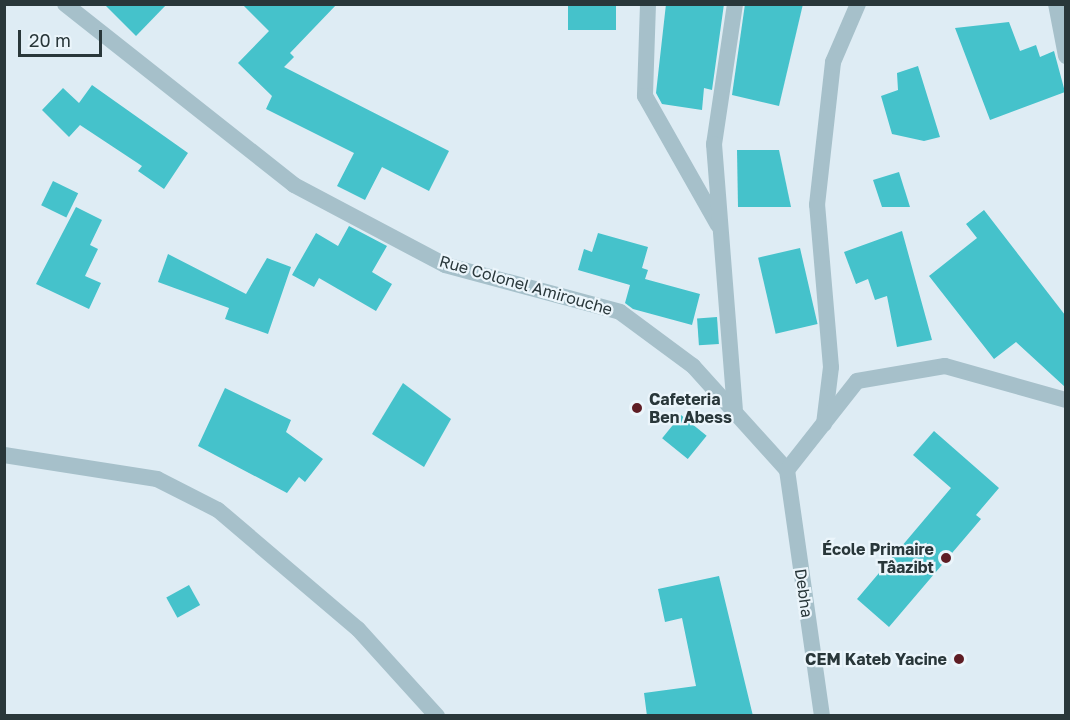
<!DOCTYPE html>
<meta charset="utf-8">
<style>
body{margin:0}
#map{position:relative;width:1070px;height:720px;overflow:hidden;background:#deecf4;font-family:"Golos Text",sans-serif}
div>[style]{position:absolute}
.building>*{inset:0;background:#45c2cb;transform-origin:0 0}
.minor>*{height:16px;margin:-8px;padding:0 8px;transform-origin:8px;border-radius:8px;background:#a6c0ca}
.dots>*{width:16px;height:16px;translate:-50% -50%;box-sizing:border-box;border:3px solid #ebf5fb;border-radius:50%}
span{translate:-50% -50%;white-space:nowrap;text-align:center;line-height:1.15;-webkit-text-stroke:4.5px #ebf5fb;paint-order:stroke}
.street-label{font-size:16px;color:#29373a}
.poi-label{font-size:16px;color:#29373a;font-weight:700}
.left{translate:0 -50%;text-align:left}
.right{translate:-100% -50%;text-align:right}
.frame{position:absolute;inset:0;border:6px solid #29373a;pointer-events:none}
.scale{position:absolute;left:18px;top:30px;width:84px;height:27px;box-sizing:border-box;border:3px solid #29373a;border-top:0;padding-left:8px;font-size:18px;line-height:21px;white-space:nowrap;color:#29373a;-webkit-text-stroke:4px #ebf5fb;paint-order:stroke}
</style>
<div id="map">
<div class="building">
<i style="clip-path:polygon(104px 4px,167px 4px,136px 36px)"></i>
<i style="clip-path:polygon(242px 4px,337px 4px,290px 53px,294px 57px,284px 67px,449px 151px,429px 191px,382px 167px,365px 200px,337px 186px,354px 153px,266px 109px,272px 96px,238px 63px,269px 31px)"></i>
<i style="left:568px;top:4px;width:48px;height:26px"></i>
<i style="clip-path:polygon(666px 4px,724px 4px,712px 90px,704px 88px,702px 110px,662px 104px,656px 93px)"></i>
<i style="clip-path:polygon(745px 4px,803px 4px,779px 106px,732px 95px)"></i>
<i style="clip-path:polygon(1009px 22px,1020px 51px,1036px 45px,1040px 57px,1054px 51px,1065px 92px,990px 120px,955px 28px)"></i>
<i style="clip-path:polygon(918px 66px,940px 137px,924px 141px,892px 134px,881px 96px,898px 90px,897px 73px)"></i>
<i style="clip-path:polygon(92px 85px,188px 153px,164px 189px,138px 171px,142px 166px,80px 125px,69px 137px,42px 110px,63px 88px,79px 103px)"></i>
<i style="clip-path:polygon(737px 150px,779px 150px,791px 207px,738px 207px)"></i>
<i style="clip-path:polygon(899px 172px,910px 207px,882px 207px,873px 180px)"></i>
<i style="left:53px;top:181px;width:28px;height:27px;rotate:26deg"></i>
<i style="clip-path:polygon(76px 207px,102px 220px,90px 245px,98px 249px,85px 276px,101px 283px,89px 309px,36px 284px)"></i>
<i style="clip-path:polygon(984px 210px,1065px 315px,1065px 387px,1016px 342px,994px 359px,929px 276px,977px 238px,966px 224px)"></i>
<i style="clip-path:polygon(349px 226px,387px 246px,372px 272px,392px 284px,376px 311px,319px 278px,314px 287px,292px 275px,316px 233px,338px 246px)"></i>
<i style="clip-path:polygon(902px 231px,932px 340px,897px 347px,887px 296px,875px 300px,868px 279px,856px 284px,844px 252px)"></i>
<i style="clip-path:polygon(598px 233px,648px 247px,642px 268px,648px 270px,645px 279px,700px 294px,692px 325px,633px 309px,625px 303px,630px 285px,578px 270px,584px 249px,592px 252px)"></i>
<i style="left:800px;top:248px;width:78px;height:43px;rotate:77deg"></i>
<i style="clip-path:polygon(168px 254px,246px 294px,267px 258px,291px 267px,268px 334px,225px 319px,229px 308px,158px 282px)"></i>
<i style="left:717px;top:317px;width:27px;height:20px;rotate:86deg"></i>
<i style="clip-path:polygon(403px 383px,451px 419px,424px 467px,372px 434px)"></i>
<i style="clip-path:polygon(225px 388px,291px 420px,286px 432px,323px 459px,305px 482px,299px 477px,287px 493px,198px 446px)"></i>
<i style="left:681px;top:415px;width:33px;height:30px;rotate:39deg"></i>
<i style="clip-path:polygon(934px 431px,999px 488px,976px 515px,981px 519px,889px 627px,857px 599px,951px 488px,913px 455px)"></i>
<i style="clip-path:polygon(719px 576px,753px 716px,647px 716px,644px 693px,696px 686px,682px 618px,665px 622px,658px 589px)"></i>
<i style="left:189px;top:585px;width:23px;height:26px;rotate:61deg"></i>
</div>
<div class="minor">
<i style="left:65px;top:4px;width:292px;rotate:38.3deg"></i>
<i style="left:294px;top:185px;width:171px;rotate:27.9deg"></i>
<i style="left:445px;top:265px;width:181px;rotate:15deg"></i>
<i style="left:620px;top:312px;width:91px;rotate:36.5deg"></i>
<i style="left:693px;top:366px;width:140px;rotate:47.9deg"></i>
<i style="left:787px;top:470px;width:248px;rotate:81.9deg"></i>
<i style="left:648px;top:4px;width:92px;rotate:91.9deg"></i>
<i style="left:645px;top:96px;width:148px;rotate:60.5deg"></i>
<i style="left:735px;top:4px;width:142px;rotate:98.5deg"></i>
<i style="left:714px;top:144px;width:265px;rotate:85.5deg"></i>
<i style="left:1056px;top:4px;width:53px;rotate:79.1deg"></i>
<i style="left:824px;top:424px;width:57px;rotate:-83deg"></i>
<i style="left:831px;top:367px;width:163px;rotate:-94.9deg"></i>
<i style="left:817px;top:205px;width:144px;rotate:-83.6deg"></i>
<i style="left:833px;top:62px;width:63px;rotate:-66.7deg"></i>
<i style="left:4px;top:455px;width:155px;rotate:8.9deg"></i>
<i style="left:157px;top:479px;width:68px;rotate:26.9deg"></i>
<i style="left:218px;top:510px;width:184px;rotate:40.4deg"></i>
<i style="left:358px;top:629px;width:118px;rotate:47.8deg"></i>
<i style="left:787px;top:470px;width:113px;rotate:-51.8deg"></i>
<i style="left:857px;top:381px;width:89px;rotate:-9.7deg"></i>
<i style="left:945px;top:366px;width:126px;rotate:15.7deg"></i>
</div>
<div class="dots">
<i style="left:637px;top:408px;background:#5e1d24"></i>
<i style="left:946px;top:558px;background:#5e1d24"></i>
<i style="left:959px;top:659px;background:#5e1d24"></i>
</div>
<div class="street-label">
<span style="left:526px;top:285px;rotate:16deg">Rue Colonel Amirouche</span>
<span style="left:804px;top:593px;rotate:82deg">Debha</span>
</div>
<div class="poi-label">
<span class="left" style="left:649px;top:408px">Cafeteria<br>Ben Abess</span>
<span class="right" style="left:934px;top:558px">École Primaire<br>Tâazibt</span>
<span class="right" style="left:947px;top:659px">CEM Kateb Yacine</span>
</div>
<div class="frame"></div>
<div class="scale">20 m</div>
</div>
